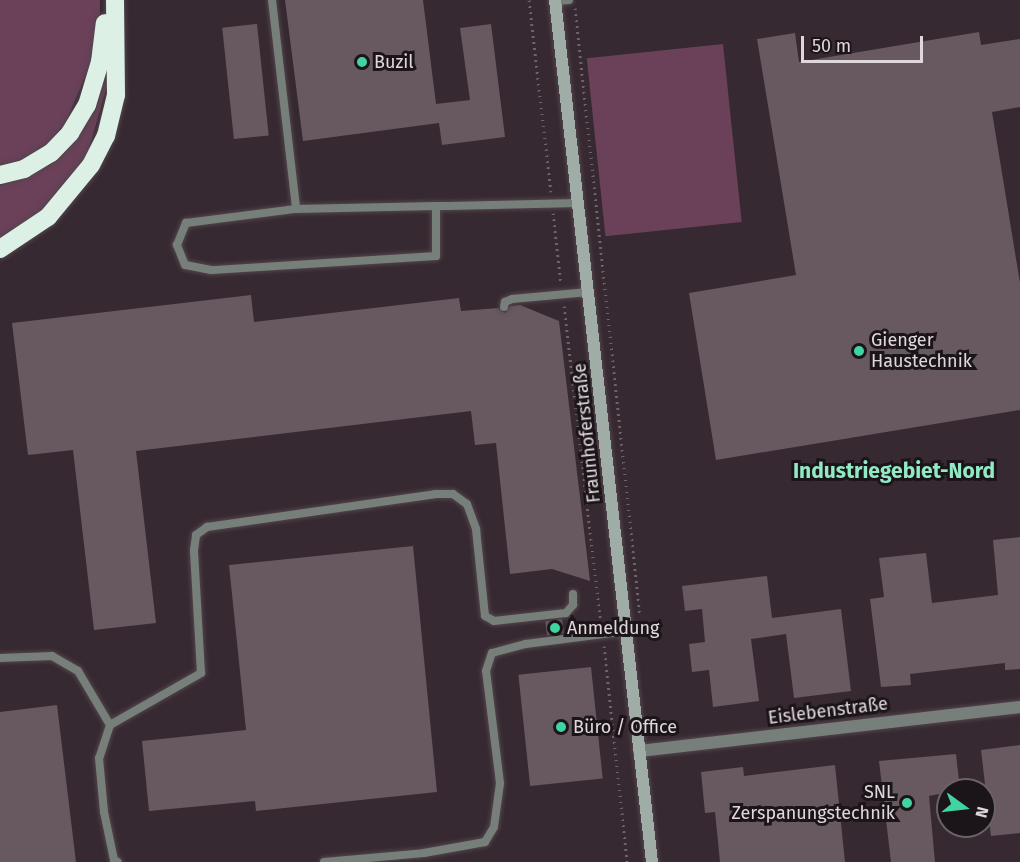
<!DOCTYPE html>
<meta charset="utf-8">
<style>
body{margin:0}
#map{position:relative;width:1020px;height:862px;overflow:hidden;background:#372931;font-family:"Fira Sans",sans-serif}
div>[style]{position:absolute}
.green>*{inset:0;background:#6a4159;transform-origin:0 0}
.building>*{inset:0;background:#685860;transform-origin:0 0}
.path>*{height:3px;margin-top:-1.5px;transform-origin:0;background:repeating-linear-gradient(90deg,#6f636a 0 1.5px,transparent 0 6px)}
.roads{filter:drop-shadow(0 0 2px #52454c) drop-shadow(0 0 2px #52454c)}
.lane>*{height:8px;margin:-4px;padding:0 4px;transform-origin:4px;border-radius:4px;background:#777f7b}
.street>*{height:12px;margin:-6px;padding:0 6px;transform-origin:6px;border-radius:6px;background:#777f7b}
.secondary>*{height:12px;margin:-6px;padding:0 6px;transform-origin:6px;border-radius:6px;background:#a0aca6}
.highway>*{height:18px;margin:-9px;padding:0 9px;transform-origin:9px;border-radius:9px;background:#dcf0e6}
.dots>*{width:16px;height:16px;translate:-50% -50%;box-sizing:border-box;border:3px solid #1b1418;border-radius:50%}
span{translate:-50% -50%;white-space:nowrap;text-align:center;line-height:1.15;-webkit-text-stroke:6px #1b1418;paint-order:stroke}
.poi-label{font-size:18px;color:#e0d7db}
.left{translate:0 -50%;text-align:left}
.right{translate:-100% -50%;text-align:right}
.street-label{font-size:18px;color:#e0d7db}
.quarter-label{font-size:21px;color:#92eac5;font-weight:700}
.north{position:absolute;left:936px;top:778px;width:60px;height:60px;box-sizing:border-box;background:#1b1418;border:2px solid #6a6266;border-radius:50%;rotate:105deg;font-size:16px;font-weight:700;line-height:24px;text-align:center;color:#e0d7db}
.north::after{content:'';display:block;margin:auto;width:21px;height:27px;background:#41d4a1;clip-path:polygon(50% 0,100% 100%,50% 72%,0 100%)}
.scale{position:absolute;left:801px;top:36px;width:122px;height:27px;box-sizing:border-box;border:3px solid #e0d7db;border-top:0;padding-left:8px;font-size:18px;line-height:21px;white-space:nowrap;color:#e0d7db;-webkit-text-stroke:4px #1b1418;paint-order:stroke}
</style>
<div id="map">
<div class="green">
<i style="clip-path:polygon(0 0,100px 0,100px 16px,94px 56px,65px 124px,47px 144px,19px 161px,0 165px)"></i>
<i style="left:723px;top:44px;width:179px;height:137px;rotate:84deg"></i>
<i style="clip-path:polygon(108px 82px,87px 156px,48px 207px,0 240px,0 185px,25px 178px,49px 165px,72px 144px,90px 118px,103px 84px)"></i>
</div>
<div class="building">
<i style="clip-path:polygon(285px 0,423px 0,436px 104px,470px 100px,460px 28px,491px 24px,505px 137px,442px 145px,439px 123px,303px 141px)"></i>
<i style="left:257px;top:24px;width:112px;height:35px;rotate:84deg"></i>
<i style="clip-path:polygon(979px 32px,981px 45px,1020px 39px,1020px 107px,992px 112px,1020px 283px,1020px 410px,716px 460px,689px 293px,796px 275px,757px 39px,795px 33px,799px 62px)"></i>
<i style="clip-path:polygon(251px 295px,254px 322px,459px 298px,461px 311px,498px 308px,505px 313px,510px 306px,520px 305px,559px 321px,590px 581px,552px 569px,510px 574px,496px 443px,475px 445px,471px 411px,136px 451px,156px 623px,94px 630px,73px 450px,28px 455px,12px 323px)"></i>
<i style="clip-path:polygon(1020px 537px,1020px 669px,1005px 670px,1005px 663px,910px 674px,911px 685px,881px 687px,870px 599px,884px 597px,879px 558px,926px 553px,932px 603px,998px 595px,993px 540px)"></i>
<i style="clip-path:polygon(413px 546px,437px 792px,256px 811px,255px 801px,149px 811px,142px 741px,246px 730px,229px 565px)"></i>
<i style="clip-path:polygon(767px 576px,772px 618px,841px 609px,851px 691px,794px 698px,786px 634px,751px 639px,759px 701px,713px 707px,709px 670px,692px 672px,689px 644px,705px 642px,702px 609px,685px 611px,682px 586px)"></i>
<i style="left:562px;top:619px;width:14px;height:17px;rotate:82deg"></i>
<i style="left:591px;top:667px;width:112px;height:73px;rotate:84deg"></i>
<i style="clip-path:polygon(57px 705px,76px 862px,0 862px,0 712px)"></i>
<i style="clip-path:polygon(1020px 745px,1020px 833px,991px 836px,981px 750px)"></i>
<i style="clip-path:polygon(956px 754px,960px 790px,929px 796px,935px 862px,891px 862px,879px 761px)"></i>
<i style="clip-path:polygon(835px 765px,845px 862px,720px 862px,715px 812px,705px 813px,701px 772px,743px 767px,744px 776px)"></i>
</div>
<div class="path">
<i style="left:529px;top:0;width:193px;rotate:83.5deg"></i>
<i style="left:575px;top:8px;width:611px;rotate:83.9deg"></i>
<i style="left:553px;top:213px;width:71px;rotate:83.6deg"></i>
<i style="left:564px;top:306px;width:320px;rotate:83.4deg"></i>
<i style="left:604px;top:646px;width:217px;rotate:83.9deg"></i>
</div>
<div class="roads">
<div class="lane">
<i style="left:272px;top:0;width:210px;rotate:83.4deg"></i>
<i style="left:555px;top:1px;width:14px;rotate:-4deg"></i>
<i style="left:436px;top:206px;width:50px;rotate:90deg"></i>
<i style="left:436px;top:256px;width:225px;rotate:176.4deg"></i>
<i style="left:211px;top:270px;width:26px;rotate:-169deg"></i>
<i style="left:185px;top:265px;width:22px;rotate:-112deg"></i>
<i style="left:177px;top:245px;width:24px;rotate:-68deg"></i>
<i style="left:186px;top:223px;width:111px;rotate:-7.3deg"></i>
<i style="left:296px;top:209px;width:140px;rotate:-1.2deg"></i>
<i style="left:436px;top:206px;width:13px"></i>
<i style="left:449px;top:206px;width:129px;rotate:-1.3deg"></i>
<i style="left:504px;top:307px;width:5px;rotate:-79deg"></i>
<i style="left:505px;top:302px;width:8px;rotate:-23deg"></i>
<i style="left:512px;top:299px;width:77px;rotate:-5.2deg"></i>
<i style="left:0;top:658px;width:52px;rotate:-2.2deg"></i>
<i style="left:52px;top:656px;width:30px;rotate:30deg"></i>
<i style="left:78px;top:671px;width:63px;rotate:59.3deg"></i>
<i style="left:110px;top:725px;width:105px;rotate:-29.7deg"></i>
<i style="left:201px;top:673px;width:123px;rotate:-93.3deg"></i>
<i style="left:194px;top:550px;width:15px;rotate:-82deg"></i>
<i style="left:196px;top:535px;width:14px;rotate:-36deg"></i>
<i style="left:207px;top:527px;width:230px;rotate:-8.2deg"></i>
<i style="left:435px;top:494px;width:18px"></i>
<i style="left:453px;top:494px;width:17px;rotate:36deg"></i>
<i style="left:467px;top:504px;width:27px;rotate:70deg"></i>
<i style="left:476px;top:529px;width:87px;rotate:84.1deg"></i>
<i style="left:485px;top:616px;width:10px;rotate:29deg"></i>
<i style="left:494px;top:621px;width:72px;rotate:-6.3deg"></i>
<i style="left:566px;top:613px;width:11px;rotate:-49deg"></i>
<i style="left:573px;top:605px;width:11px;rotate:-90deg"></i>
<i style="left:110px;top:725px;width:35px;rotate:108deg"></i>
<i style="left:99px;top:758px;width:54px;rotate:84.7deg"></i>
<i style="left:104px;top:812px;width:49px;rotate:78.2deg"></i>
<i style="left:114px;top:860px;width:4px;rotate:27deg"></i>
<i style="left:324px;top:862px;width:100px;rotate:-5.1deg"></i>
<i style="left:424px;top:853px;width:62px;rotate:-10.2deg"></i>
<i style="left:485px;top:842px;width:17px;rotate:-59deg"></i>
<i style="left:494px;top:827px;width:44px;rotate:-82.2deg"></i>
<i style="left:500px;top:783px;width:113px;rotate:-97.1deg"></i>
<i style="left:486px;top:671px;width:19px;rotate:-72deg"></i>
<i style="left:492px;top:653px;width:35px;rotate:-15deg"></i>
<i style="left:526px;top:644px;width:101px;rotate:-7.4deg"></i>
</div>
<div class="street">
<i style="left:639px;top:751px;width:384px;rotate:-6.6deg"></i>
</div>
<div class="secondary">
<i style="left:555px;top:0;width:867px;rotate:83.58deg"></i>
</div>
<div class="highway">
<i style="left:0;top:175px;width:25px;rotate:-14deg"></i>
<i style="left:24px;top:169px;width:31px;rotate:-31deg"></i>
<i style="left:51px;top:153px;width:28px;rotate:-46deg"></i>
<i style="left:70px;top:133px;width:33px;rotate:-59deg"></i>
<i style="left:87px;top:105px;width:45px;rotate:-73.2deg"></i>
<i style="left:100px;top:62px;width:39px;rotate:-83deg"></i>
<i style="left:0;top:249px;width:58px;rotate:-33.7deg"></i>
<i style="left:48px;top:217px;width:67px;rotate:-50.4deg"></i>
<i style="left:91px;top:165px;width:33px;rotate:-63deg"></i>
<i style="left:106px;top:136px;width:42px;rotate:-76.3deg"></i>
<i style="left:116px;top:95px;width:95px;rotate:-90.6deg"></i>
</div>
</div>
<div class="dots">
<i style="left:362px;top:62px;background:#41d4a1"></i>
<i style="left:859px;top:351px;background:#41d4a1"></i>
<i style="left:555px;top:628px;background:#41d4a1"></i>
<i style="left:561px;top:727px;background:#41d4a1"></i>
<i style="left:907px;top:803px;background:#41d4a1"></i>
</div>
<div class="poi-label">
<span class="left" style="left:374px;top:62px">Buzil</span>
<span class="left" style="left:871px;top:351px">Gienger<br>Haustechnik</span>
<span class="left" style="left:567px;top:628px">Anmeldung</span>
<span class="left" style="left:573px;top:727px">Büro / Office</span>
<span class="right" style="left:895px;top:803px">SNL<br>Zerspanungstechnik</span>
</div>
<div class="street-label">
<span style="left:587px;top:433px;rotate:-96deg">Fraunhoferstraße</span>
<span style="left:828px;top:711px;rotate:-7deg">Eislebenstraße</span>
</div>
<div class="quarter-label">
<span style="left:894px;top:471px">Industriegebiet-Nord</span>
</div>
<div class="north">N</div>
<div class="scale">50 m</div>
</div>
